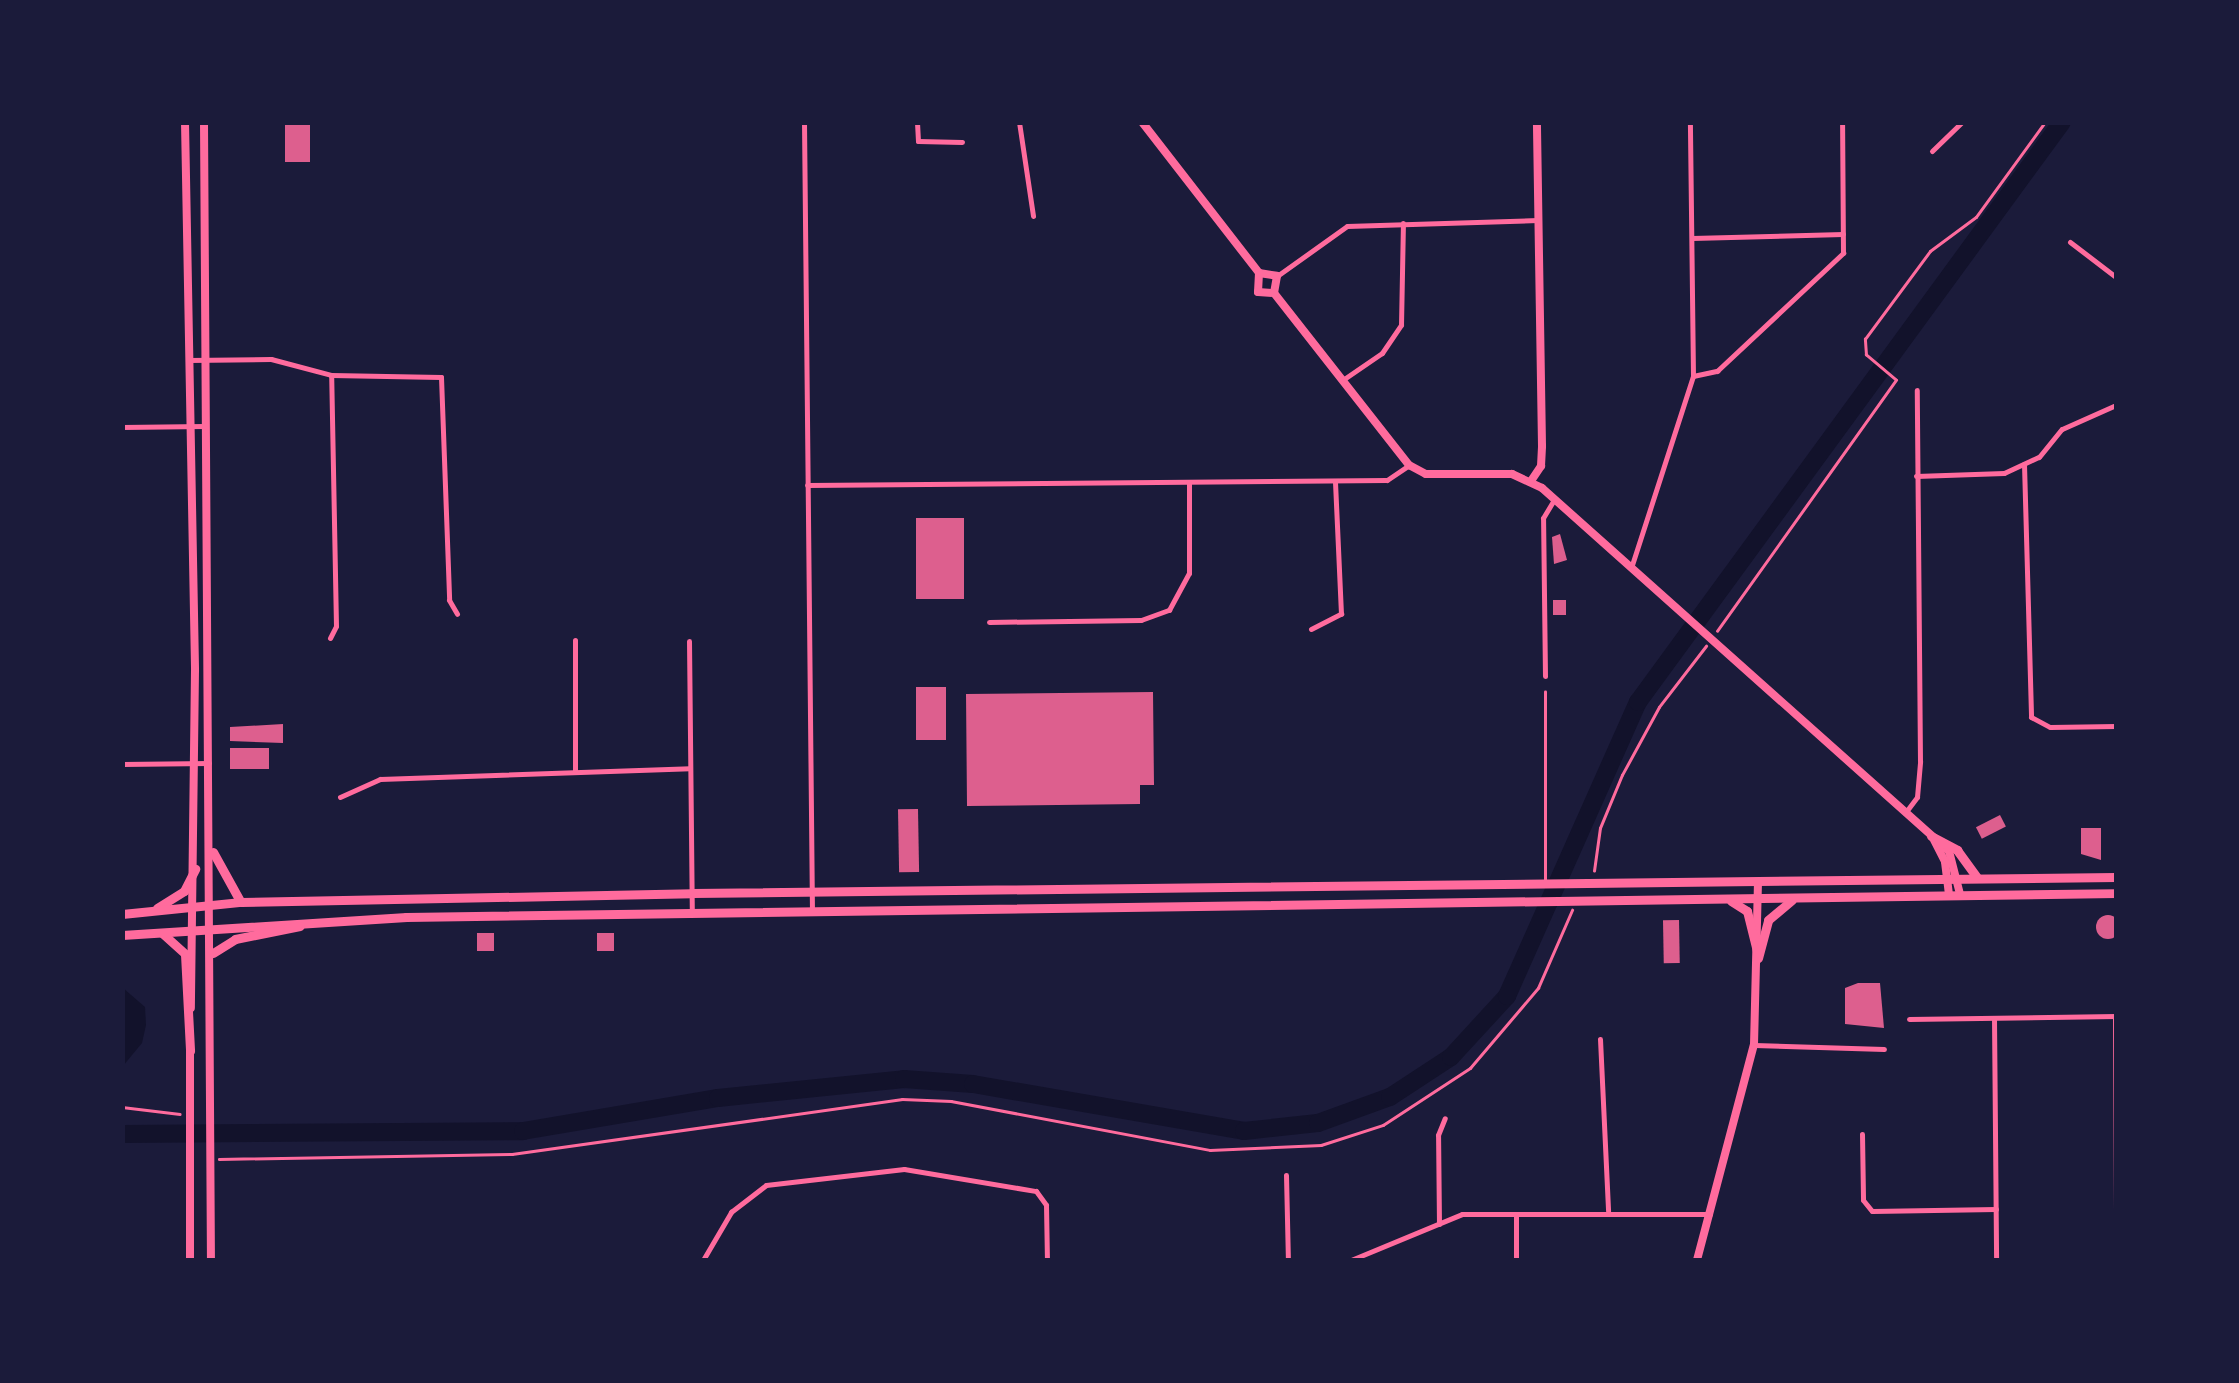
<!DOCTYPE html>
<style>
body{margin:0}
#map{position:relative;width:2239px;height:1383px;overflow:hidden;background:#1b1b3a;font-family:"Titillium Web",sans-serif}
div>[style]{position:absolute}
.water>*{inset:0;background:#12122b}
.river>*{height:18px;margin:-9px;padding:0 9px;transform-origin:9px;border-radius:9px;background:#12122b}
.building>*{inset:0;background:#dd5f8e;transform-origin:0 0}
.round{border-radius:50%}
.path>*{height:2.5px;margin:-1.25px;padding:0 1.25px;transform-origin:1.25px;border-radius:1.25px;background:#ff6b9d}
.service>*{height:2.5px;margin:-1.25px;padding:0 1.25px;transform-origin:1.25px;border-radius:1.25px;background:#ff6b9d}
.minor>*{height:5px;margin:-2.5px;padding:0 2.5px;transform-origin:2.5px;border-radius:2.5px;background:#ff6b9d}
.tertiary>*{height:8px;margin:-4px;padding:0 4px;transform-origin:4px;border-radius:4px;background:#ff6b9d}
.secondary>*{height:8px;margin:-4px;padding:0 4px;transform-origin:4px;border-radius:4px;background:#ff6b9d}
.primary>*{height:9px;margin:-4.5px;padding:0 4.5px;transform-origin:4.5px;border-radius:4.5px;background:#ff6b9d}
span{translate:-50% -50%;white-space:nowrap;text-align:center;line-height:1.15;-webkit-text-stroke:10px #1b1b3a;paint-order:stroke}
.frame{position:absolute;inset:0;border:125px solid #1b1b3a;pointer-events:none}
</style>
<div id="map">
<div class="water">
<i style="clip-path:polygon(123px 988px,145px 1007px,146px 1025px,142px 1043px,123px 1066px)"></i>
</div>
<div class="river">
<i style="left:122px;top:1134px;width:401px;rotate:-0.4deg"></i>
<i style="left:523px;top:1131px;width:198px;rotate:-9.6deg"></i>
<i style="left:718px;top:1098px;width:187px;rotate:-5.8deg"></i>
<i style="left:904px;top:1079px;width:69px;rotate:4.1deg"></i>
<i style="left:973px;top:1084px;width:275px;rotate:9.8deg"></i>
<i style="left:1244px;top:1131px;width:74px;rotate:-6.2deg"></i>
<i style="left:1318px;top:1123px;width:77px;rotate:-19.9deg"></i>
<i style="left:1390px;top:1097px;width:73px;rotate:-33.3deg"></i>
<i style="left:1451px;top:1057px;width:83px;rotate:-47.4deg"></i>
<i style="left:1507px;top:996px;width:322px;rotate:-66deg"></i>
<i style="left:1638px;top:702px;width:718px;rotate:-53.83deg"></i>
</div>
<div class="building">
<i style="left:285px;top:122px;width:25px;height:40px"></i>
<i style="left:916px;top:518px;width:48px;height:81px"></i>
<i style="clip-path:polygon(1560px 534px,1567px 560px,1554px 564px,1552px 537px)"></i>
<i style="left:1553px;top:600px;width:13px;height:15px"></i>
<i style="left:946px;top:687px;width:53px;height:30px;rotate:90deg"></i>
<i style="clip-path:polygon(1153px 692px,1154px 785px,1140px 785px,1140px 804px,967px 806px,966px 694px)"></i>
<i style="clip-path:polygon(283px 724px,283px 743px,230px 741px,230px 727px)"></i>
<i style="left:230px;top:748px;width:39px;height:21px"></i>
<i style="left:918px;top:809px;width:63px;height:20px;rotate:89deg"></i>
<i style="left:2000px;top:815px;width:13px;height:27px;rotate:63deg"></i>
<i style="clip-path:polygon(2081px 828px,2101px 828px,2101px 860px,2081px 854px)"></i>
<i class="round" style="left:2096px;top:915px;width:24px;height:24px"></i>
<i style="left:1679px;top:920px;width:43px;height:16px;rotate:89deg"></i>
<i style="left:477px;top:933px;width:17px;height:18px"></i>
<i style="left:597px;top:933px;width:17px;height:18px"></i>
<i style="clip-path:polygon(1858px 983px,1880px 983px,1884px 1028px,1845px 1024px,1845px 988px)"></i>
</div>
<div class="path">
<i style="left:1717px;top:631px;width:308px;rotate:-54.5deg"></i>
<i style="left:1896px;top:380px;width:39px;rotate:-140deg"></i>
<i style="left:1866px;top:355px;width:16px;rotate:-94deg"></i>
<i style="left:1865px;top:339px;width:109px;rotate:-53.5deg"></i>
<i style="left:1930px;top:251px;width:57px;rotate:-36.5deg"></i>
<i style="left:1976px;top:217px;width:117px;rotate:-54deg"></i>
<i style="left:1594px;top:871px;width:43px;rotate:-82.1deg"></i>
<i style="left:1600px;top:828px;width:57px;rotate:-67.5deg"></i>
<i style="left:1622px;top:775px;width:77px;rotate:-61.4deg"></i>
<i style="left:1659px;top:707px;width:77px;rotate:-52.4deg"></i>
<i style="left:122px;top:1107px;width:58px;rotate:6.9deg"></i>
<i style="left:219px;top:1159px;width:293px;rotate:-1deg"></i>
<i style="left:512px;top:1154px;width:394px;rotate:-8deg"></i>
<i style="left:902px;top:1099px;width:49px;rotate:2.3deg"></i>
<i style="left:951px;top:1101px;width:264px;rotate:10.7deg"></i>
<i style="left:1210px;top:1150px;width:111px;rotate:-2.6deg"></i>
<i style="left:1321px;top:1145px;width:65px;rotate:-17.9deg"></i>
<i style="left:1383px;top:1125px;width:104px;rotate:-33.2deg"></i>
<i style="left:1470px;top:1068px;width:105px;rotate:-49.6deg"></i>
<i style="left:1538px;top:988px;width:85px;rotate:-66.4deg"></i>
</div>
<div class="service">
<i style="left:1545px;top:880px;width:188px;rotate:-90deg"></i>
</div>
<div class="minor">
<i style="left:804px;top:122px;width:789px;rotate:89.42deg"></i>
<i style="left:917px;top:122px;width:19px;rotate:87deg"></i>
<i style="left:918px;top:141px;width:44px;rotate:1.3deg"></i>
<i style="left:1019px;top:122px;width:95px;rotate:81.5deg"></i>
<i style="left:1932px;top:151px;width:42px;rotate:-44deg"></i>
<i style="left:1692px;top:238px;width:151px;rotate:-1.5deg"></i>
<i style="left:2070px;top:242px;width:58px;rotate:37.3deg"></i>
<i style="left:1277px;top:276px;width:86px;rotate:-35.5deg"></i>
<i style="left:1347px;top:226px;width:191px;rotate:-1.8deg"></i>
<i style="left:189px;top:360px;width:82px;rotate:-0.7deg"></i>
<i style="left:271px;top:359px;width:62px;rotate:14.9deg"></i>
<i style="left:331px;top:375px;width:110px;rotate:1deg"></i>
<i style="left:441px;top:377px;width:223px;rotate:87.9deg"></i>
<i style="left:449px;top:600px;width:16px;rotate:60deg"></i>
<i style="left:1693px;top:376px;width:25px;rotate:-12deg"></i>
<i style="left:1717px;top:371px;width:173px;rotate:-43.1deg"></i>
<i style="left:1843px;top:253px;width:131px;rotate:-90.4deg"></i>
<i style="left:1344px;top:379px;width:46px;rotate:-34.4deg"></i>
<i style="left:1382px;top:353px;width:34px;rotate:-56deg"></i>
<i style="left:1401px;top:325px;width:102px;rotate:-88.9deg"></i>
<i style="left:122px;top:427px;width:82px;rotate:-0.7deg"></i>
<i style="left:2024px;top:464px;width:253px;rotate:88.4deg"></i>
<i style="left:2031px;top:717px;width:21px;rotate:28deg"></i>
<i style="left:2050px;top:727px;width:66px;rotate:-0.9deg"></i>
<i style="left:1916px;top:476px;width:88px;rotate:-2deg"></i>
<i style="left:2004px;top:473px;width:38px;rotate:-25deg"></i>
<i style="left:2039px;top:457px;width:36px;rotate:-51deg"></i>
<i style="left:2062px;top:429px;width:59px;rotate:-24deg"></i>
<i style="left:807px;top:485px;width:580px;rotate:-0.49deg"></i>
<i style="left:1387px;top:480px;width:27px;rotate:-34deg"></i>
<i style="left:1631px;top:568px;width:202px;rotate:-72.1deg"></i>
<i style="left:1693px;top:376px;width:254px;rotate:-90.7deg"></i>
<i style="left:989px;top:622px;width:152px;rotate:-0.8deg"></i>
<i style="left:1141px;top:620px;width:30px;rotate:-20deg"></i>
<i style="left:1169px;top:610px;width:42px;rotate:-61.6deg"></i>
<i style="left:1189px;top:573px;width:91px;rotate:-90deg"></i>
<i style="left:1311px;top:629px;width:34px;rotate:-27deg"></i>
<i style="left:1341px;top:614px;width:132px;rotate:-92.6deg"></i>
<i style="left:330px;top:638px;width:13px;rotate:-63deg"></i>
<i style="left:336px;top:626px;width:251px;rotate:-91.1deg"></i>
<i style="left:575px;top:640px;width:130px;rotate:90deg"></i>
<i style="left:689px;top:641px;width:271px;rotate:89.4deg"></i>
<i style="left:1545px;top:676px;width:158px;rotate:-90.7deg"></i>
<i style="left:1543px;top:518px;width:23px;rotate:-59deg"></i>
<i style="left:122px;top:764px;width:87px;rotate:-0.7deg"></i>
<i style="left:340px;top:797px;width:44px;rotate:-24.2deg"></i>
<i style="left:380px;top:779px;width:310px;rotate:-2deg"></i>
<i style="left:1905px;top:813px;width:20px;rotate:-53deg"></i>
<i style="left:1917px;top:797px;width:36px;rotate:-85deg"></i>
<i style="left:1920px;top:761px;width:371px;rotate:-90.5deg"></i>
<i style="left:2115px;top:1016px;width:193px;rotate:89.7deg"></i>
<i style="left:1994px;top:1018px;width:242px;rotate:89.5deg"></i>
<i style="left:1909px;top:1019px;width:207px;rotate:-0.8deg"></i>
<i style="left:1600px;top:1039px;width:172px;rotate:87.3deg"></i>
<i style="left:1754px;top:1045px;width:130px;rotate:1.8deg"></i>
<i style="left:1862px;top:1134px;width:66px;rotate:89.1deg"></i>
<i style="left:1863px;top:1200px;width:14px;rotate:51deg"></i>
<i style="left:1872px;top:1211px;width:124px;rotate:-0.9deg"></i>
<i style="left:1286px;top:1175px;width:85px;rotate:88.7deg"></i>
<i style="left:1516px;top:1214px;width:46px;rotate:90deg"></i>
<i style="left:1439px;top:1224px;width:89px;rotate:-90.6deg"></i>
<i style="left:1438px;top:1135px;width:18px;rotate:-68deg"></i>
<i style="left:703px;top:1260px;width:56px;rotate:-59.7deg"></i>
<i style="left:731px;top:1212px;width:44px;rotate:-37.6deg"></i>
<i style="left:766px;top:1185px;width:139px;rotate:-6.6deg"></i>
<i style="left:904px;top:1169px;width:134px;rotate:9.5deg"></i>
<i style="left:1036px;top:1191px;width:17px;rotate:54deg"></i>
<i style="left:1046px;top:1205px;width:55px;rotate:89deg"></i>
<i style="left:1351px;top:1260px;width:120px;rotate:-22.5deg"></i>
<i style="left:1462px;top:1214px;width:248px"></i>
</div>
<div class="tertiary">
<i style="left:1142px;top:122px;width:191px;rotate:52.2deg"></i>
<i style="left:1259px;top:273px;width:18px;rotate:9deg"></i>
<i style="left:1277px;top:276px;width:17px;rotate:100deg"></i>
<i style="left:1259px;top:273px;width:19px;rotate:93deg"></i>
<i style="left:1258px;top:292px;width:16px;rotate:4deg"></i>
<i style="left:1274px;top:293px;width:219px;rotate:51.9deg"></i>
<i style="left:1409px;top:465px;width:19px;rotate:28deg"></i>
<i style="left:1426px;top:474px;width:86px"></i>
<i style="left:1512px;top:474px;width:33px;rotate:25deg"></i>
<i style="left:1542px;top:488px;width:545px;rotate:41.73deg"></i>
<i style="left:1949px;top:851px;width:44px;rotate:75.7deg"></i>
<i style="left:1531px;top:481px;width:18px;rotate:-56deg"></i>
<i style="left:1541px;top:466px;width:20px;rotate:-87deg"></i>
<i style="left:1542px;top:446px;width:324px;rotate:-90.9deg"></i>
<i style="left:1934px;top:840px;width:25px;rotate:63deg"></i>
<i style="left:1945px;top:862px;width:32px;rotate:83deg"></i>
<i style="left:1697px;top:1260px;width:222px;rotate:-75.2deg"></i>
<i style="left:1754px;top:1045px;width:163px;rotate:-88.6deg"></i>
</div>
<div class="secondary">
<i style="left:185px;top:122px;width:548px;rotate:88.95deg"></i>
<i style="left:195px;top:670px;width:338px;rotate:90.7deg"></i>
<i style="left:204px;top:122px;width:1138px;rotate:89.65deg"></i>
<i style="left:190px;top:1260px;width:213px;rotate:-90deg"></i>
</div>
<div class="primary">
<i style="left:1931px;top:836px;width:30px;rotate:28deg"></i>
<i style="left:1957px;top:850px;width:34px;rotate:54deg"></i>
<i style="left:213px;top:852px;width:56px;rotate:61.1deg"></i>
<i style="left:1731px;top:901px;width:19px;rotate:32deg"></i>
<i style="left:1747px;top:911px;width:45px;rotate:76deg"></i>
<i style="left:157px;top:908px;width:32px;rotate:-32deg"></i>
<i style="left:184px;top:891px;width:25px;rotate:-63deg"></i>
<i style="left:122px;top:914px;width:120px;rotate:-5.8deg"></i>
<i style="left:241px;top:902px;width:451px;rotate:-1.1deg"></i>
<i style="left:692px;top:893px;width:1424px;rotate:-0.64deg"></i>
<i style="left:162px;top:933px;width:31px;rotate:42deg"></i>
<i style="left:185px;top:954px;width:97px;rotate:87deg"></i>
<i style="left:122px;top:935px;width:285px;rotate:-3.6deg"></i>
<i style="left:406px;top:917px;width:1710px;rotate:-0.8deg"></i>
<i style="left:213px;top:953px;width:26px;rotate:-32deg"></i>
<i style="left:235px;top:939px;width:66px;rotate:-11.3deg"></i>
<i style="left:1758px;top:958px;width:39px;rotate:-75deg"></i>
<i style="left:1768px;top:920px;width:31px;rotate:-40deg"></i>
</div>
<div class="frame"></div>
</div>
